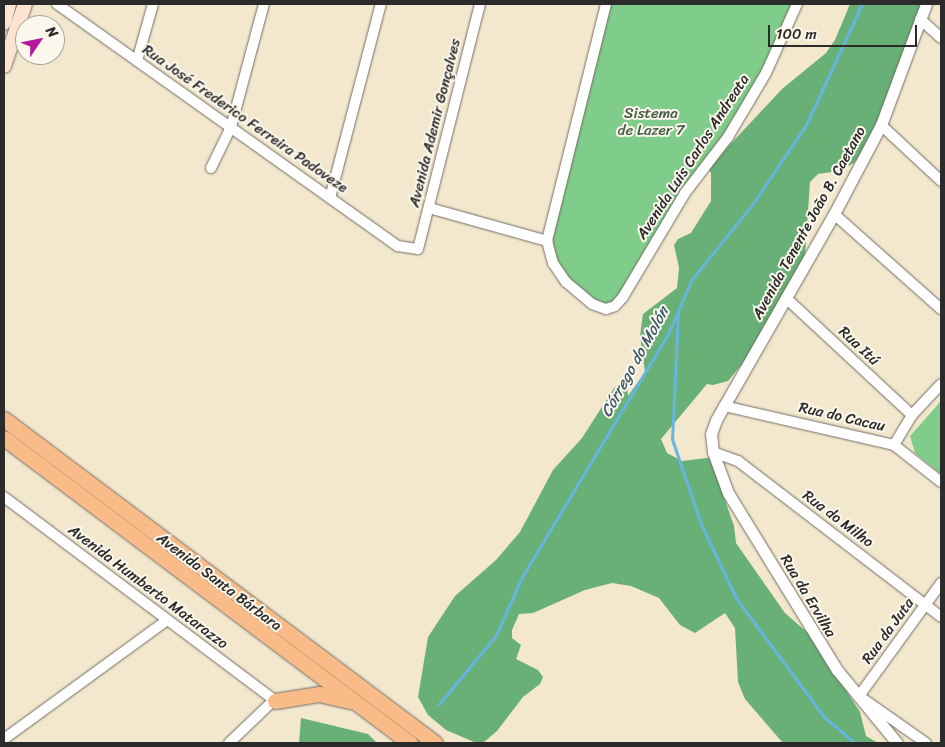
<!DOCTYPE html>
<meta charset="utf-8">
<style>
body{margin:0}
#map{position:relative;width:945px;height:747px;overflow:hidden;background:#f3e7ce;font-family:Sriracha,sans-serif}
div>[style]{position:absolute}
.green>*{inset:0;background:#80cc8a}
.forest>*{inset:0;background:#68b076}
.stream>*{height:3px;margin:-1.5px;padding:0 1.5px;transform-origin:1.5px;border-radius:1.5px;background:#66b4e0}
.roads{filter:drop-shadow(0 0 1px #716d64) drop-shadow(0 0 1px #716d64)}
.minor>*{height:10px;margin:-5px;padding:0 5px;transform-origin:5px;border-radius:5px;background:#fff}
.tertiary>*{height:11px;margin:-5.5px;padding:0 5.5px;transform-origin:5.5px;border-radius:5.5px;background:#fff}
.secondary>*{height:14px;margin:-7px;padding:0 7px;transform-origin:7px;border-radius:7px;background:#fde4d0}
.primary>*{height:15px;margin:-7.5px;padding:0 7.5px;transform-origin:7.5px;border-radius:7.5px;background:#f9bc89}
span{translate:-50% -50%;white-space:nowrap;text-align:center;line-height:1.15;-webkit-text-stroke:4px #fbf7ec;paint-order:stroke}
.park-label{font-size:15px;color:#445b48}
.street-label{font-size:15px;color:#2b2b2b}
.water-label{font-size:16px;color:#405b6a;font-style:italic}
.frame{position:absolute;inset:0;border:5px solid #2b2b2b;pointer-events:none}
.north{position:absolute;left:15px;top:15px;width:50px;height:50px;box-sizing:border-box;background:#fbf7ec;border:1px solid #a8a59f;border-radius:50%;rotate:56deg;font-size:14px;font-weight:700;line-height:20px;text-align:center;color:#2b2b2b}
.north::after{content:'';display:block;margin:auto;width:18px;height:22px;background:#b5179e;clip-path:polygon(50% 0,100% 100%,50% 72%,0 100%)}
.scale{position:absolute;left:768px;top:25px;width:149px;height:22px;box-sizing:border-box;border:2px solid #2b2b2b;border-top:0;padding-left:6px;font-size:15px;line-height:18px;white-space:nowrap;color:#2b2b2b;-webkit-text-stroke:4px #fbf7ec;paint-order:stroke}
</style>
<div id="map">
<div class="green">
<i style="clip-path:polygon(606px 4px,797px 4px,766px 73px,638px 273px,606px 309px,566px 282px,547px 241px)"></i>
<i style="clip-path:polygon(941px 401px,941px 474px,915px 453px,910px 436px)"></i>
</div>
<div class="forest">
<i style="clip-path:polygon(850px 4px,924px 4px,874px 135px,854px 163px,839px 171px,818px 174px,810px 182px,805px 256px,757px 346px,728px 381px,713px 385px,707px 384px,661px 439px,667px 453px,682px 461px,715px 457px,728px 488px,724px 497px,734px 526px,736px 543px,785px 613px,810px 635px,860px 712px,866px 736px,878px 743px,783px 743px,745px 699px,738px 682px,735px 628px,725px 613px,695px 633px,680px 625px,659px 598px,631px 586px,612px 583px,585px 590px,533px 613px,519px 614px,512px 630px,512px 638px,521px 645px,516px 659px,538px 670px,543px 677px,540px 684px,523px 697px,497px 731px,484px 742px,474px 742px,446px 730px,428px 715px,418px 697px,428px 637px,455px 596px,496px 560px,520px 532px,553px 470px,582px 438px,614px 388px,627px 380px,628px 396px,645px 372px,640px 336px,643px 314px,677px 288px,679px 268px,674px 245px,678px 239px,691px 233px,711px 201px,711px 173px,707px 166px,699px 168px,724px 151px,782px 89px,826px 53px,835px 40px)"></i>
<i style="clip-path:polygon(301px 718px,368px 734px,377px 743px,299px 743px)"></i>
</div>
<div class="stream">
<i style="left:678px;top:313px;width:126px;rotate:92.7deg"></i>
<i style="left:672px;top:439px;width:90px;rotate:71.2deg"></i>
<i style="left:701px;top:524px;width:82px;rotate:64.7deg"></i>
<i style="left:736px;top:598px;width:148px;rotate:53.5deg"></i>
<i style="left:824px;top:717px;width:40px;rotate:40deg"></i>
<i style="left:439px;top:704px;width:89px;rotate:-50.4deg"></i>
<i style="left:496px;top:635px;width:64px;rotate:-65.9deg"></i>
<i style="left:522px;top:577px;width:281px;rotate:-59deg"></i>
<i style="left:667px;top:336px;width:62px;rotate:-66.3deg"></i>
<i style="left:692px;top:279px;width:95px;rotate:-51deg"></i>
<i style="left:752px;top:205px;width:99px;rotate:-56.1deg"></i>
<i style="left:807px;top:123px;width:131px;rotate:-65.2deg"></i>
</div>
<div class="roads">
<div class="minor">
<i style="left:57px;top:4px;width:418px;rotate:35.4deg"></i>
<i style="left:398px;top:246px;width:20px;rotate:9deg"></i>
<i style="left:418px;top:249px;width:253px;rotate:-75.8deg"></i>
<i style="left:606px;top:4px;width:244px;rotate:104deg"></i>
<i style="left:547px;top:241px;width:23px;rotate:75deg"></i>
<i style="left:553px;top:263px;width:23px;rotate:56deg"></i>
<i style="left:566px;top:282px;width:34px;rotate:40deg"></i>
<i style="left:592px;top:304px;width:15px;rotate:20deg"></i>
<i style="left:606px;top:309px;width:9px;rotate:-18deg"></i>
<i style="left:615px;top:306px;width:12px;rotate:-48deg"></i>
<i style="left:623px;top:297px;width:121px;rotate:-59.2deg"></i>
<i style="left:685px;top:193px;width:71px;rotate:-52.5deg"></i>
<i style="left:728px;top:137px;width:74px;rotate:-59.3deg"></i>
<i style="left:766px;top:73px;width:76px;rotate:-65.8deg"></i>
<i style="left:920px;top:19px;width:28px;rotate:42deg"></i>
<i style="left:137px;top:61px;width:59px;rotate:-74.3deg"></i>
<i style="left:881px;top:125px;width:82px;rotate:43deg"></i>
<i style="left:211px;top:168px;width:46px;rotate:-64deg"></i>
<i style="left:231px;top:127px;width:127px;rotate:-75deg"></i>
<i style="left:330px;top:198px;width:201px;rotate:-75.3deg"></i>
<i style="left:429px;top:208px;width:123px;rotate:15.6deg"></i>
<i style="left:834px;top:214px;width:143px;rotate:41.6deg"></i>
<i style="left:786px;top:298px;width:172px;rotate:42.9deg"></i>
<i style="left:724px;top:406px;width:174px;rotate:12.9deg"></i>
<i style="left:894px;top:445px;width:60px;rotate:38.2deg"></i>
<i style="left:894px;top:445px;width:35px;rotate:-59deg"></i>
<i style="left:912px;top:415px;width:42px;rotate:-46.9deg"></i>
<i style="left:713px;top:452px;width:27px;rotate:20deg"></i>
<i style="left:738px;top:461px;width:256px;rotate:37.5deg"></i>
<i style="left:4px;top:497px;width:338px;rotate:36.9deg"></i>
<i style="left:274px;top:700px;width:62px;rotate:136.3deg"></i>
<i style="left:4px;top:739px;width:202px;rotate:-36.1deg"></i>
<i style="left:926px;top:743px;width:82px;rotate:-145deg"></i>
<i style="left:859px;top:696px;width:140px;rotate:-54deg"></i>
</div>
<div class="tertiary">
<i style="left:897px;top:743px;width:94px;rotate:-129.4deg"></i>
<i style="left:837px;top:670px;width:208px;rotate:-121.6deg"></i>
<i style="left:728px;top:493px;width:44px;rotate:-110.1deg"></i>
<i style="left:713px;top:452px;width:18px;rotate:-96deg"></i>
<i style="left:711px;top:434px;width:15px;rotate:-70deg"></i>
<i style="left:716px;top:420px;width:237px;rotate:-60.2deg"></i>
<i style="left:834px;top:214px;width:101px;rotate:-62.2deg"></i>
<i style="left:881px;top:125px;width:129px;rotate:-69.6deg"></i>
</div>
<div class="secondary">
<i style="left:4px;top:23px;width:20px;rotate:-75deg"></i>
<i style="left:4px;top:66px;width:65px;rotate:-71.3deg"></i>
</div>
<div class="primary">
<i style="left:4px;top:419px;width:539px;rotate:36.93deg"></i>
<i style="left:4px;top:438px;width:508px;rotate:36.92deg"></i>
<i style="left:275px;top:701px;width:45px;rotate:-9deg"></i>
<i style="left:319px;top:694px;width:31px;rotate:13deg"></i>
</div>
</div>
<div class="park-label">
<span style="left:651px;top:122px">Sistema<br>de Lazer 7</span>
</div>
<div class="street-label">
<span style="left:245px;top:119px;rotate:35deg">Rua José Frederico Ferreira Padoveze</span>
<span style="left:435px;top:123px;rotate:-76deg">Avenida Ademir Gonçalves</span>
<span style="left:693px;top:157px;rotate:-57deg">Avenida Luis Carlos Andreata</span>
<span style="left:809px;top:223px;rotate:-61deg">Avenida Tenente João B. Caetano</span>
<span style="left:859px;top:346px;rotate:43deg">Rua Itú</span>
<span style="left:842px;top:417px;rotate:13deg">Rua do Cacau</span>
<span style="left:838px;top:519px;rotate:37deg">Rua do Milho</span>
<span style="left:219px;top:582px;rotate:37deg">Avenida Santa Bárbara</span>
<span style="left:148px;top:587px;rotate:37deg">Avenida Humberto Matarazzo</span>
<span style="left:808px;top:596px;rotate:59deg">Rua da Ervilha</span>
<span style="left:888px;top:631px;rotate:-54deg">Rua da Juta</span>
</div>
<div class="water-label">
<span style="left:635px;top:362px;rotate:-61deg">Córrego do Molón</span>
</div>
<div class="frame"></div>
<div class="north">N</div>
<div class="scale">100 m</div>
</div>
